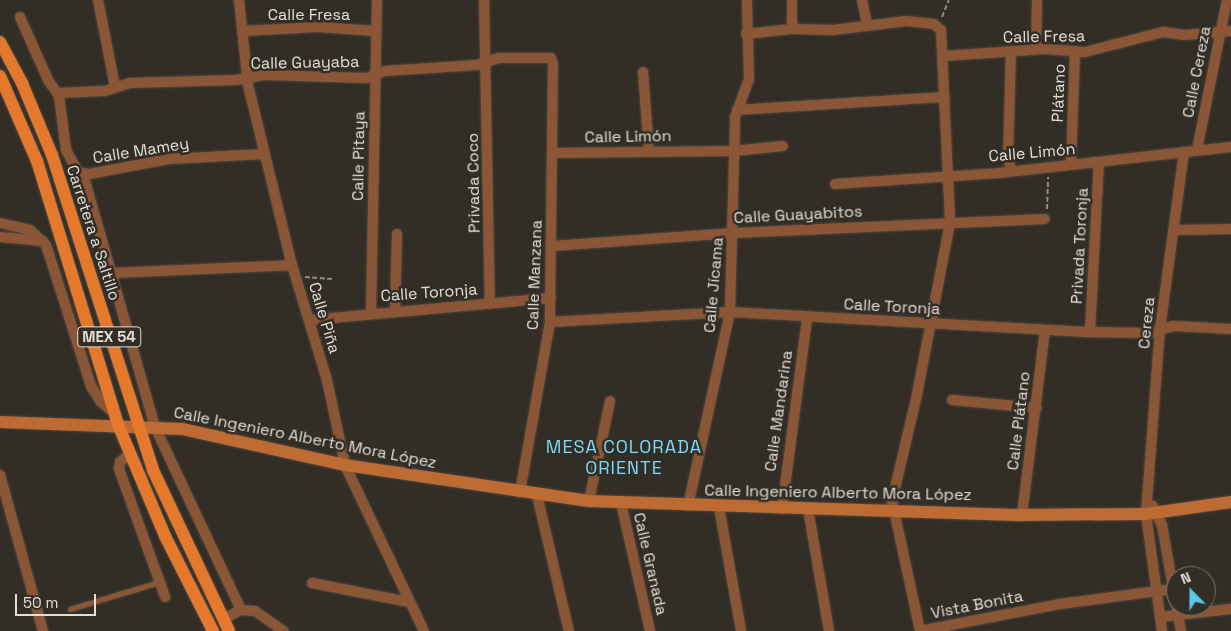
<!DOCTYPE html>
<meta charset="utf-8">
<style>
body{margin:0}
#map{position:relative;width:1231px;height:631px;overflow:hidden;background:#322d25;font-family:"Space Grotesk",sans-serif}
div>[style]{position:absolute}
.path>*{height:2px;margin-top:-1px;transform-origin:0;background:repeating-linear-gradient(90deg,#918d87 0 5px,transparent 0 7.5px)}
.roads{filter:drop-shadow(0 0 1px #4e4942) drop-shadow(0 0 1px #4e4942)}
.lane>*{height:5px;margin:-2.5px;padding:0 2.5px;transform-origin:2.5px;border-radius:2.5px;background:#8a5636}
.street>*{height:10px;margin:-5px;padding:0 5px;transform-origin:5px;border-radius:5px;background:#8a5636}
.secondary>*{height:12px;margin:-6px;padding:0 6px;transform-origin:6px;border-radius:6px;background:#bd6a33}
.primary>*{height:12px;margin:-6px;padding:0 6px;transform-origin:6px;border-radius:6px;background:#e4782d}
span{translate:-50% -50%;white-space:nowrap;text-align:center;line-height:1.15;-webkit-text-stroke:5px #322d25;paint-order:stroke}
.shield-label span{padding:1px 4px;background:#322d25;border:1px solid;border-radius:4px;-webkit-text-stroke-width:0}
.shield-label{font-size:15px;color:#e2dfda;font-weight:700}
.street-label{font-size:16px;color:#e2dfda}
.neighbourhood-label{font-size:18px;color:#7adaf8;letter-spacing:1px}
.north{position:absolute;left:1166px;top:566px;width:50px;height:50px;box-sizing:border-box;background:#322d25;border:1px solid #78746d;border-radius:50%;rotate:338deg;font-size:14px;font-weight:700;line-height:20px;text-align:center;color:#e2dfda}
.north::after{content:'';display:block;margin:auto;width:18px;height:22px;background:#5cc7e8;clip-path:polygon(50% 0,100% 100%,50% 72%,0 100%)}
.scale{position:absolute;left:15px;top:594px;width:81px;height:22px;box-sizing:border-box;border:2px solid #e2dfda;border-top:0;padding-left:6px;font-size:15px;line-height:18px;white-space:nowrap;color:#e2dfda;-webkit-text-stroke:4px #322d25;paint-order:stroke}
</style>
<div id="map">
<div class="path">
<i style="left:942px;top:17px;width:18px;rotate:-68deg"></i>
<i style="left:1047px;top:209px;width:32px;rotate:-88deg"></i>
<i style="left:305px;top:277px;width:27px;rotate:4deg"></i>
</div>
<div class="roads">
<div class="lane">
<i style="left:70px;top:609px;width:93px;rotate:-16.9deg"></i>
</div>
<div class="street">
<i style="left:98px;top:0;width:89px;rotate:78.9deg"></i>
<i style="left:239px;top:0;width:85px;rotate:84deg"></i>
<i style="left:248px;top:85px;width:185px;rotate:76.3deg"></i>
<i style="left:292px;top:265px;width:120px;rotate:73.1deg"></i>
<i style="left:327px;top:380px;width:87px;rotate:78deg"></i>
<i style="left:345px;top:465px;width:184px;rotate:64.6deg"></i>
<i style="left:484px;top:0;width:304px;rotate:88.9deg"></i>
<i style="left:792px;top:0;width:29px;rotate:90deg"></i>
<i style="left:862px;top:0;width:25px;rotate:78deg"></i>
<i style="left:20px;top:17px;width:69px;rotate:66deg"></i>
<i style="left:48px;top:80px;width:19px;rotate:55deg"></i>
<i style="left:59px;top:96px;width:54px;rotate:82.6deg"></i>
<i style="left:66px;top:150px;width:25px;rotate:61deg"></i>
<i style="left:78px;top:172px;width:11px;rotate:10deg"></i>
<i style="left:89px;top:174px;width:81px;rotate:-10.6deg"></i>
<i style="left:169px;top:159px;width:96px;rotate:-3deg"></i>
<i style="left:243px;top:31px;width:75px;rotate:-3.1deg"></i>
<i style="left:318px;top:27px;width:57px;rotate:4deg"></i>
<i style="left:746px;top:34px;width:46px;rotate:-6.2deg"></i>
<i style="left:792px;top:29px;width:41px;rotate:1.4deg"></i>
<i style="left:833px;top:30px;width:74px;rotate:-7deg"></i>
<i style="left:906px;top:21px;width:28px;rotate:6deg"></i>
<i style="left:934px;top:24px;width:9px;rotate:41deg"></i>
<i style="left:941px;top:30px;width:193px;rotate:87.3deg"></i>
<i style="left:950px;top:223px;width:179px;rotate:100.9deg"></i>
<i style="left:916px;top:399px;width:105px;rotate:103.2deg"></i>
<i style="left:892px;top:501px;width:133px;rotate:77.8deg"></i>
<i style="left:1036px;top:49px;width:49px;rotate:-88.8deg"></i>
<i style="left:945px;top:56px;width:100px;rotate:-4deg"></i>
<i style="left:1045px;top:49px;width:40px;rotate:4.3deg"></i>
<i style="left:1085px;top:52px;width:81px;rotate:-14.4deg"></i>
<i style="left:1163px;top:32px;width:22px;rotate:8deg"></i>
<i style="left:1185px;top:35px;width:46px;rotate:-5deg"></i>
<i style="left:643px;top:72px;width:79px;rotate:85.7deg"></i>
<i style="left:58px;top:93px;width:47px;rotate:-2.4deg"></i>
<i style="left:105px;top:91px;width:26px;rotate:-18deg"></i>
<i style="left:130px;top:83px;width:106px;rotate:-1.6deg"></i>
<i style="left:236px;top:80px;width:27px;rotate:-10deg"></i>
<i style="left:263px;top:75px;width:104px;rotate:1.7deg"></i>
<i style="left:367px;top:78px;width:19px;rotate:-21deg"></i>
<i style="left:385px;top:71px;width:92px;rotate:-3.7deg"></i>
<i style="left:477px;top:65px;width:23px;rotate:-18deg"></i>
<i style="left:499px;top:58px;width:52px"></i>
<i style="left:551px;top:58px;width:6px;rotate:72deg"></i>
<i style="left:553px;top:64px;width:258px;rotate:90.7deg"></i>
<i style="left:550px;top:322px;width:173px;rotate:100deg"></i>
<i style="left:737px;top:110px;width:208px;rotate:-3.6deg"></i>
<i style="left:1197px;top:150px;width:153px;rotate:-78.7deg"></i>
<i style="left:553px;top:153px;width:180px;rotate:-0.6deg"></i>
<i style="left:733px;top:151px;width:50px;rotate:-5.7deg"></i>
<i style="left:1071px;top:165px;width:112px;rotate:-88deg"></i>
<i style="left:1011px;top:170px;width:12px;rotate:-104deg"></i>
<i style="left:1008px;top:158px;width:106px;rotate:-88.4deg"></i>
<i style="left:83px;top:174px;width:263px;rotate:74.1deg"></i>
<i style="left:155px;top:427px;width:202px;rotate:64.8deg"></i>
<i style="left:835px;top:184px;width:164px;rotate:-3.8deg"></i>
<i style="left:999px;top:173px;width:233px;rotate:-6.4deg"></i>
<i style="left:0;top:223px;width:31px;rotate:13deg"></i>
<i style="left:30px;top:230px;width:22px;rotate:43deg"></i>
<i style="left:46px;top:245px;width:148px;rotate:72.3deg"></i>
<i style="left:91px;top:386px;width:19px;rotate:58deg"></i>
<i style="left:101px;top:402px;width:18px;rotate:41deg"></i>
<i style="left:1175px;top:230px;width:56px;rotate:-1deg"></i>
<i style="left:0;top:237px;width:43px;rotate:5.3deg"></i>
<i style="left:552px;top:246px;width:182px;rotate:-4.1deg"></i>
<i style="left:734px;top:233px;width:311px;rotate:-2.6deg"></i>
<i style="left:111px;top:273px;width:181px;rotate:-2.5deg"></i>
<i style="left:395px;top:311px;width:77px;rotate:-88.5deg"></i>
<i style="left:371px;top:313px;width:313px;rotate:-88.9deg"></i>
<i style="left:310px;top:320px;width:242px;rotate:-5.2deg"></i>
<i style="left:550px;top:322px;width:180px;rotate:-3.2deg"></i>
<i style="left:730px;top:312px;width:361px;rotate:3.2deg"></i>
<i style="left:1090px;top:332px;width:59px;rotate:1deg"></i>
<i style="left:1149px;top:333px;width:25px;rotate:-16deg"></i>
<i style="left:1173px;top:326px;width:58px;rotate:3deg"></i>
<i style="left:1090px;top:332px;width:170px;rotate:-87deg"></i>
<i style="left:952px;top:400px;width:85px;rotate:5.4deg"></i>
<i style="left:130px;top:454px;width:13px;rotate:141deg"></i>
<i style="left:120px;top:462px;width:7px;rotate:98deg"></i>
<i style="left:119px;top:469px;width:136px;rotate:70.2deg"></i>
<i style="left:0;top:475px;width:162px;rotate:74.6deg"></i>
<i style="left:537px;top:495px;width:140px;rotate:76.8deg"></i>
<i style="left:589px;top:501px;width:102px;rotate:-78.1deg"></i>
<i style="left:621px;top:503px;width:131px;rotate:77.2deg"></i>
<i style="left:688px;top:506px;width:198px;rotate:-77.8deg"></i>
<i style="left:730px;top:312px;width:195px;rotate:-88.5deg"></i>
<i style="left:735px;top:117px;width:40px;rotate:-69.8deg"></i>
<i style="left:749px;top:79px;width:79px;rotate:-91.5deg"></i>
<i style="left:1153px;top:506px;width:21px;rotate:65deg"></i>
<i style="left:1162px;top:525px;width:81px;rotate:80.1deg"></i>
<i style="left:719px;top:507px;width:126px;rotate:79.9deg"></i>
<i style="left:782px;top:509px;width:193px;rotate:-82.5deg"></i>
<i style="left:808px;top:509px;width:124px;rotate:80.2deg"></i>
<i style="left:1022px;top:515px;width:186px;rotate:-82.9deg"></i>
<i style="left:312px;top:583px;width:99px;rotate:11.1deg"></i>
<i style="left:1177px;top:610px;width:21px;rotate:79deg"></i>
<i style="left:1160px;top:617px;width:71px;rotate:-6.4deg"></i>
<i style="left:223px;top:619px;width:20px;rotate:-27deg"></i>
<i style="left:241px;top:610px;width:14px;rotate:4deg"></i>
<i style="left:255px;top:611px;width:35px;rotate:35deg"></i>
<i style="left:920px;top:631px;width:143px;rotate:-10.9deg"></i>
<i style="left:1060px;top:604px;width:114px;rotate:-7.6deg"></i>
<i style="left:1162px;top:631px;width:118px;rotate:-97.8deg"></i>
<i style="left:1146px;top:514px;width:186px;rotate:-85.7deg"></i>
<i style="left:1160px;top:329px;width:179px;rotate:-82.3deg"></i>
</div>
<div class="secondary">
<i style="left:0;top:422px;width:182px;rotate:2.2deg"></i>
<i style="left:182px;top:429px;width:167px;rotate:12.5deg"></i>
<i style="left:345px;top:465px;width:247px;rotate:8.4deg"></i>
<i style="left:589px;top:501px;width:433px;rotate:1.9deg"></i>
<i style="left:1022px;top:515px;width:124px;rotate:-0.5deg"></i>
<i style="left:1146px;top:514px;width:86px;rotate:-8deg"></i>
</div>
<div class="primary">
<i style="left:0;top:42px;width:47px;rotate:61.8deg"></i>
<i style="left:22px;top:83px;width:78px;rotate:67.4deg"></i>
<i style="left:52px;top:155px;width:331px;rotate:72.2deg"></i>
<i style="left:153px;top:470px;width:178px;rotate:64.7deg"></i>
<i style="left:0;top:76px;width:93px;rotate:66.5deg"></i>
<i style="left:37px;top:161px;width:278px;rotate:72.9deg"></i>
<i style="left:119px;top:427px;width:118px;rotate:67.1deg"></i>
<i style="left:165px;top:536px;width:106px;rotate:63.2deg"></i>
</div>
</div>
<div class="shield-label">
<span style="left:109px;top:337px">MEX 54</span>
</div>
<div class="street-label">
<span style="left:309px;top:15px">Calle Fresa</span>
<span style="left:1044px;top:37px;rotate:-1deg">Calle Fresa</span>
<span style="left:305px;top:63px;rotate:-1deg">Calle Guayaba</span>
<span style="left:1197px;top:72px;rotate:-79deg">Calle Cereza</span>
<span style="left:1059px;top:93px;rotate:-88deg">Plátano</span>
<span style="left:628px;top:137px;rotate:-1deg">Calle Limón</span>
<span style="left:141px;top:151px;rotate:-9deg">Calle Mamey</span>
<span style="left:1032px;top:153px;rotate:-5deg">Calle Limón</span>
<span style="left:359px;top:156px;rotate:-89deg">Calle Pitaya</span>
<span style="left:474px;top:183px;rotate:-91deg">Privada Coco</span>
<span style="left:798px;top:215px;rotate:-3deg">Calle Guayabitos</span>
<span style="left:93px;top:233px;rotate:72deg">Carretera a Saltillo</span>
<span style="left:1080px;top:246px;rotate:-87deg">Privada Toronja</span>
<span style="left:535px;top:275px;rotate:-88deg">Calle Manzana</span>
<span style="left:714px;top:285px;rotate:-85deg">Calle Jícama</span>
<span style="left:429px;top:293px;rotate:-4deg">Calle Toronja</span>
<span style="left:892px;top:307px;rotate:3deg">Calle Toronja</span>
<span style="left:324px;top:318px;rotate:73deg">Calle Piña</span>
<span style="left:1147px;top:323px;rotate:-84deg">Cereza</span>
<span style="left:779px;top:411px;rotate:-82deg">Calle Mandarina</span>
<span style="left:1019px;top:421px;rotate:-83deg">Calle Plátano</span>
<span style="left:305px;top:438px;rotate:11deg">Calle Ingeniero Alberto Mora López</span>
<span style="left:838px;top:493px;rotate:1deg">Calle Ingeniero Alberto Mora López</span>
<span style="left:650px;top:564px;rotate:77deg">Calle Granada</span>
<span style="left:977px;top:605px;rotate:-11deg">Vista Bonita</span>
</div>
<div class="neighbourhood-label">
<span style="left:624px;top:458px">MESA COLORADA<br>ORIENTE</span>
</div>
<div class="north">N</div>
<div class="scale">50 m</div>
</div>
